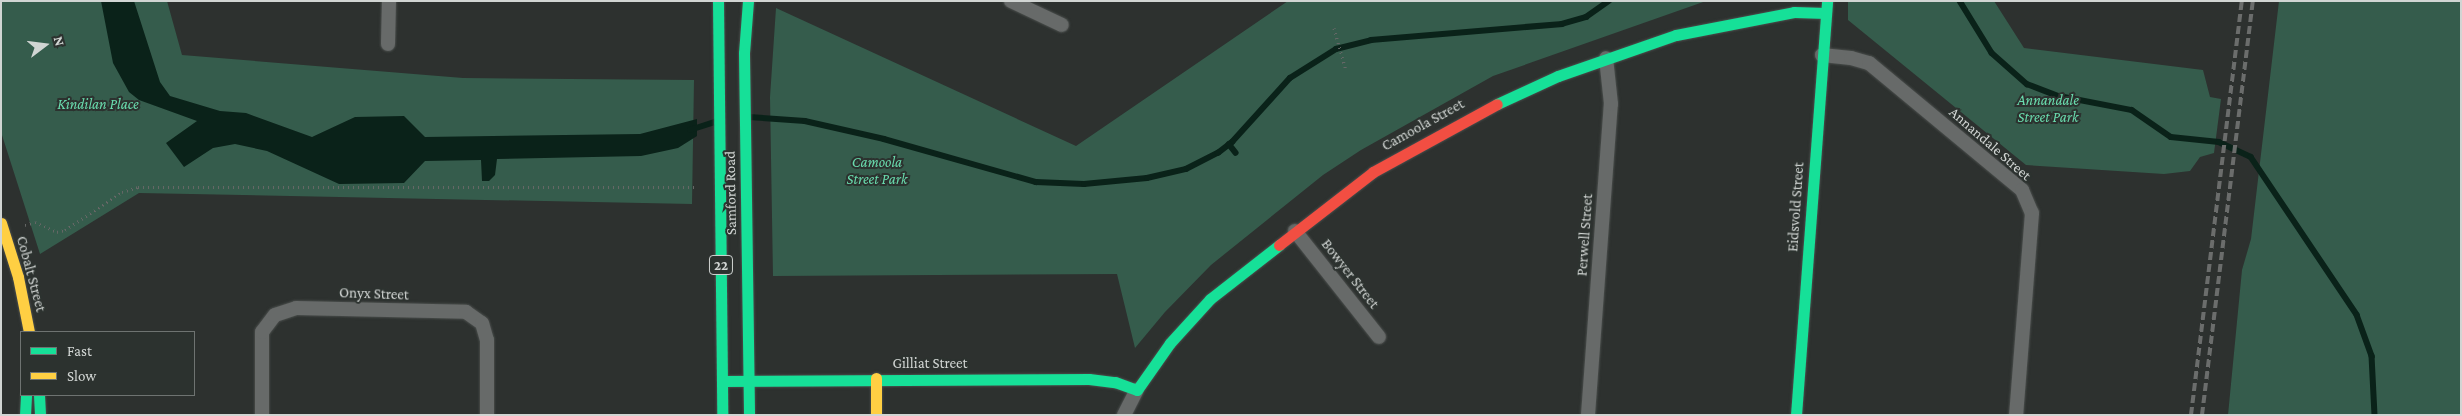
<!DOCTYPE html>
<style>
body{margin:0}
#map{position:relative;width:2462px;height:416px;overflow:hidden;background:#2d312f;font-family:"Crimson Pro",serif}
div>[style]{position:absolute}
.green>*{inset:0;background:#355c4c}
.water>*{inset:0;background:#0a2219}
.stream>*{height:5.5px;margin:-2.75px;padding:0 2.75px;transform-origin:2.75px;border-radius:2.75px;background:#0a2219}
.path>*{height:3px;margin-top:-1.5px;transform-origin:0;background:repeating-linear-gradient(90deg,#656766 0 1px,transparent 0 5px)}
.roads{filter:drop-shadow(0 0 1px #4a4e4c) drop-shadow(0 0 1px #4a4e4c)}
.street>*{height:14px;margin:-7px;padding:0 7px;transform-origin:7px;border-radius:7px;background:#676a69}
.fast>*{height:11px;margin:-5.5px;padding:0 5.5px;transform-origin:5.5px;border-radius:5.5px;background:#16e098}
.slow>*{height:11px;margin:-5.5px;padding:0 5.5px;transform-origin:5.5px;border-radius:5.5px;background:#ffcf43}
.jam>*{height:11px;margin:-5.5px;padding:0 5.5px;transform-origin:5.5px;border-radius:5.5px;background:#f24e42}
.rail>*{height:4px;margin-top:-2px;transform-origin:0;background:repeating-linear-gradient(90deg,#6b6d6c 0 8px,transparent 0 12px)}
span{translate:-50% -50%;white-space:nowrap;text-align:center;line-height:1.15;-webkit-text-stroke:4px #2c322f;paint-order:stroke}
.shield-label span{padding:1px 4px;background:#2c322f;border:1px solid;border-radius:4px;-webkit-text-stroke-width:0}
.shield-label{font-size:14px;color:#d1d5d3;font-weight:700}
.park-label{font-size:15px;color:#69dbad;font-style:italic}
.street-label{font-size:15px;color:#d1d5d3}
.frame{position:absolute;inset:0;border:2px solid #d1d5d3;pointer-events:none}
.legend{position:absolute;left:20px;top:331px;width:175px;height:65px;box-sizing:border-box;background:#2c322f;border:1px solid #6e7371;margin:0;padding:6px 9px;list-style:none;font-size:15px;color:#d1d5d3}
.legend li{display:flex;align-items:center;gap:10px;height:25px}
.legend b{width:25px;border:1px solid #6e7371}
.north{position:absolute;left:20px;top:20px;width:50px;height:50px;-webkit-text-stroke:4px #2c322f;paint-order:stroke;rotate:75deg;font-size:14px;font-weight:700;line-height:20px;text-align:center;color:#d1d5d3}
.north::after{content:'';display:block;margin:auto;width:18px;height:22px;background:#d1d5d3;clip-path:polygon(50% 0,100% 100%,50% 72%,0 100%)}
</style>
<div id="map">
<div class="green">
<i style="clip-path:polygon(1px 1px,167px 1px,182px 55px,463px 78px,694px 80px,692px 204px,139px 193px,40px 254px,1px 132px)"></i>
<i style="clip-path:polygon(1288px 1px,1706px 1px,1493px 76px,1361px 150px,1323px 175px,1211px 265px,1165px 312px,1135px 348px,1117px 274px,773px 276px,770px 97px,776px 8px,1076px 146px)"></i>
<i style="clip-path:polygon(1848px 1px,1994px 1px,2024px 48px,2203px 70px,2210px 97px,2221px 99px,2214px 153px,2200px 157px,2190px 171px,2164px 174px,2026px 165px,1848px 20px)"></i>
<i style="clip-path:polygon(2279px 1px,2461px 1px,2461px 415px,2228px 415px,2242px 270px,2251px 239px)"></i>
</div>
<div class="water">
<i style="clip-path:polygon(101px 1px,134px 1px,160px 82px,170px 96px,220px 111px,246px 113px,312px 137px,355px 117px,404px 116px,425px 137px,640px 134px,697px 119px,697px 136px,678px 148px,641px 156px,497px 159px,495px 175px,489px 181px,482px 181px,481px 160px,425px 161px,404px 183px,339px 184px,267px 151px,235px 144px,213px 148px,184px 167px,166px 143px,197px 121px,139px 100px,129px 92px,113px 63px)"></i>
</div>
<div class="stream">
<i style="left:1960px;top:1px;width:61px;rotate:58.4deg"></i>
<i style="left:1992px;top:53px;width:47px;rotate:41.5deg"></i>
<i style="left:2027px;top:84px;width:34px;rotate:21deg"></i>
<i style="left:2059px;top:96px;width:74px;rotate:10.9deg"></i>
<i style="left:2132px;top:110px;width:47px;rotate:34.7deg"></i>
<i style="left:2171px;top:137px;width:48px;rotate:5.9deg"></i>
<i style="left:2219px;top:142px;width:35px;rotate:25deg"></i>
<i style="left:2251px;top:157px;width:190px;rotate:56.1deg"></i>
<i style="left:2357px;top:315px;width:44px;rotate:69.9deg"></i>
<i style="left:2372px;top:356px;width:59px;rotate:87.1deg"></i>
<i style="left:749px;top:117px;width:56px;rotate:4.1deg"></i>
<i style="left:805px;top:121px;width:81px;rotate:12.8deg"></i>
<i style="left:884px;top:139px;width:158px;rotate:15.8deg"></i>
<i style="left:1036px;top:182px;width:48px;rotate:2.4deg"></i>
<i style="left:1084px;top:184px;width:63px;rotate:-5.4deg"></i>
<i style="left:1147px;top:178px;width:40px;rotate:-13deg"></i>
<i style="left:1186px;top:169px;width:36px;rotate:-27deg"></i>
<i style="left:1218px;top:153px;width:18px;rotate:-38deg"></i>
<i style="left:1232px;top:142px;width:86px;rotate:-47.8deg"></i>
<i style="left:1290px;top:78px;width:54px;rotate:-32.2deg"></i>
<i style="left:1336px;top:49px;width:36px;rotate:-14deg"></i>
<i style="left:1371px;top:40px;width:192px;rotate:-4.8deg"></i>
<i style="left:1562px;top:24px;width:25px;rotate:-16deg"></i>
<i style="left:1586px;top:17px;width:28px;rotate:-35deg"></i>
<i style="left:690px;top:130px;width:26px;rotate:-18deg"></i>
<i style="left:1229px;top:144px;width:11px;rotate:52deg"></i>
</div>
<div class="path">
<i style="left:1334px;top:28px;width:44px;rotate:74.1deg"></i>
<i style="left:25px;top:225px;width:10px;rotate:-17deg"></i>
<i style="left:35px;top:222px;width:24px;rotate:24deg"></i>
<i style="left:57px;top:232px;width:8px;rotate:-14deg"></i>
<i style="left:65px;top:230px;width:69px;rotate:-33.7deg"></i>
<i style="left:122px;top:192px;width:17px;rotate:-17deg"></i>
<i style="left:138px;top:187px;width:559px"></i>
</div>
<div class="roads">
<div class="street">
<i style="left:1011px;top:1px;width:56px;rotate:25.2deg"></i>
<i style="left:388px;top:44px;width:43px;rotate:-88.7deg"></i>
<i style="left:1822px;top:55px;width:29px;rotate:6deg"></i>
<i style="left:1851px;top:58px;width:19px;rotate:16deg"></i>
<i style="left:1869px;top:63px;width:199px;rotate:39.7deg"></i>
<i style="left:2022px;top:190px;width:25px;rotate:67deg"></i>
<i style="left:2032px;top:213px;width:203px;rotate:94.5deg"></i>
<i style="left:1295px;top:231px;width:135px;rotate:51.6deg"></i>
<i style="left:262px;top:415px;width:83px;rotate:-90deg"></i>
<i style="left:262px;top:332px;width:21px;rotate:-53deg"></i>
<i style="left:275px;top:315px;width:22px;rotate:-18deg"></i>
<i style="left:296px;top:308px;width:170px;rotate:1.3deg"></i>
<i style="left:466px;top:312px;width:19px;rotate:35deg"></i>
<i style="left:482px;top:323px;width:18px;rotate:74deg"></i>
<i style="left:487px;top:340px;width:75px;rotate:90deg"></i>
<i style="left:1124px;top:415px;width:28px;rotate:-63deg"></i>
<i style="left:1588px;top:415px;width:312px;rotate:-85.8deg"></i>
<i style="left:1611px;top:104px;width:46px;rotate:-96.2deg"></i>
</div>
<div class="fast">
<i style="left:718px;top:1px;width:414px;rotate:89.4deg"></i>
<i style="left:748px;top:1px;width:52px;rotate:94.4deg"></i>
<i style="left:744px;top:53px;width:362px;rotate:89.2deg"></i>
<i style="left:1497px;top:104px;width:67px;rotate:-24.7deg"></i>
<i style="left:1558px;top:76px;width:125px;rotate:-19.2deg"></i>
<i style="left:1676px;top:35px;width:120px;rotate:-11deg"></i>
<i style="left:1794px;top:12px;width:32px;rotate:2deg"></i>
<i style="left:722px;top:381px;width:367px;rotate:-0.3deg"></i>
<i style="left:1089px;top:379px;width:26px;rotate:7deg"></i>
<i style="left:1115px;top:382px;width:23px;rotate:20deg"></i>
<i style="left:1137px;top:390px;width:57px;rotate:-54.9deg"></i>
<i style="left:1170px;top:343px;width:59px;rotate:-47.7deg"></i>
<i style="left:1210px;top:299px;width:88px;rotate:-38deg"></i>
<i style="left:39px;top:395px;width:20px;rotate:87deg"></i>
<i style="left:25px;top:415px;width:20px;rotate:-87deg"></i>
<i style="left:1796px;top:415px;width:415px;rotate:-85.7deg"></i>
</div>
<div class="slow">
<i style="left:1px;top:223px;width:57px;rotate:72.5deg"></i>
<i style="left:18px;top:277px;width:56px;rotate:78.7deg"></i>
<i style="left:876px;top:378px;width:37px;rotate:90deg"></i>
</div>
<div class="jam">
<i style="left:1279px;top:245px;width:119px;rotate:-37.8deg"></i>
<i style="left:1373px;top:172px;width:141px;rotate:-28.7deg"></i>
</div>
</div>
<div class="rail">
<i style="left:2191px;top:415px;width:417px;rotate:-83deg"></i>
<i style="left:2202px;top:415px;width:417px;rotate:-83deg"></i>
</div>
<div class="shield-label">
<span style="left:721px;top:265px">22</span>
</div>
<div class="park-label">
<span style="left:2048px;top:109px">Annandale<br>Street Park</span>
<span style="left:98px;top:105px">Kindilan Place</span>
<span style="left:877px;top:171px">Camoola<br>Street Park</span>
</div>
<div class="street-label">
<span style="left:1423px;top:125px;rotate:-29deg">Camoola Street</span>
<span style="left:1990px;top:144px;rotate:41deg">Annandale Street</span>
<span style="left:731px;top:193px;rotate:-91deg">Samford Road</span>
<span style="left:1796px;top:207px;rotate:-86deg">Eidsvold Street</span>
<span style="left:1585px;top:235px;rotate:-86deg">Perwell Street</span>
<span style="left:31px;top:274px;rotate:75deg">Cobalt Street</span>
<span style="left:1350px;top:274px;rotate:52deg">Bowyer Street</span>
<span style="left:374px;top:294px;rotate:2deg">Onyx Street</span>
<span style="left:930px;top:364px">Gilliat Street</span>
</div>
<div class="frame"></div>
<ul class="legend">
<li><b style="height:6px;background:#16e098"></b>Fast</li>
<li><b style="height:6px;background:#ffcf43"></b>Slow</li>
</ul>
<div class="north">N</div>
</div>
